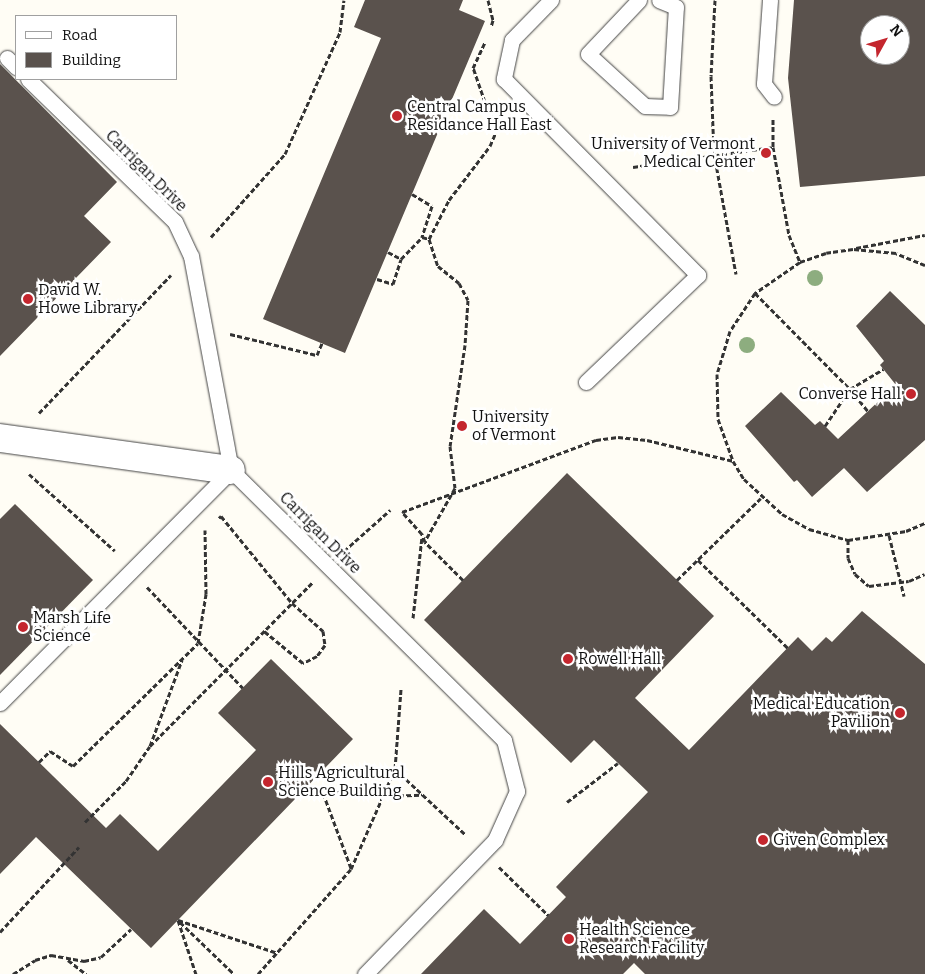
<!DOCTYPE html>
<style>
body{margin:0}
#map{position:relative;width:925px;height:974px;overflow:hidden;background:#fffdf5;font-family:Bitter,serif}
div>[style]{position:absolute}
.building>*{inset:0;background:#5a524d}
.path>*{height:3px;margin-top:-1.5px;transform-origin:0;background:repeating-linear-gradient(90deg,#333 0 5px,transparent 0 7.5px)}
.roads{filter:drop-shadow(0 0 1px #444) drop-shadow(0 0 1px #444)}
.service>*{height:15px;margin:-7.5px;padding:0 7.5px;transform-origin:7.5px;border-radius:7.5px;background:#fff}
.minor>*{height:28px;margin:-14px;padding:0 14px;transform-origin:14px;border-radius:14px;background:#fff}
.trees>*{width:16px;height:16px;margin:-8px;border-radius:50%;background:#8dad7f}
.dots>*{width:14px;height:14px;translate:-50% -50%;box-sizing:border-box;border:2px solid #fff;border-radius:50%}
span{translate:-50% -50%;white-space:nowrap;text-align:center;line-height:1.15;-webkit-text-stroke:5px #fff;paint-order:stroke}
.poi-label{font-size:16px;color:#111}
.left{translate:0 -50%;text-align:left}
.right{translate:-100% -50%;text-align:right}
.street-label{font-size:16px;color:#111}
.legend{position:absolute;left:15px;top:15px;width:162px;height:65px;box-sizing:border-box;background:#fff;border:1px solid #a0a0a0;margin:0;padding:6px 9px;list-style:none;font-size:15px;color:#111}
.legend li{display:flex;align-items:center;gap:10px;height:25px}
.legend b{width:25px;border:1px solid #a0a0a0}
.north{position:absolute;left:860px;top:15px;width:50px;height:50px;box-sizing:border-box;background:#fff;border:1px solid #a0a0a0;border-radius:50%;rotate:51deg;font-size:14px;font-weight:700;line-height:20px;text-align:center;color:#111}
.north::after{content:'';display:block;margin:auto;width:18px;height:22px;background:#c4262e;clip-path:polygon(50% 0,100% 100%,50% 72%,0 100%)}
</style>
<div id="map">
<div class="building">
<i style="clip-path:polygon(365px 0,463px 0,459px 10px,485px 21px,345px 353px,263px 319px,381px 38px,354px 27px)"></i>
<i style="clip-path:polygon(evenodd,794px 0,925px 0,925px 176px,800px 187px,788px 78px,794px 0,870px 25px,900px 25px,900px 55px,870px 55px,870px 25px)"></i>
<i style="clip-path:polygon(0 64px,117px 182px,84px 216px,111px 242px,0 356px)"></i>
<i style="clip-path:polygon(890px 291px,925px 325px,925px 440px,867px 492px,844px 468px,812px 497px,797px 480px,794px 482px,745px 426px,781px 392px,815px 425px,820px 421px,838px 439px,896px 385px,880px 365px,884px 361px,856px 326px)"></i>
<i style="clip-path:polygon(567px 473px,714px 616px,635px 698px,689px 750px,798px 637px,812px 651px,826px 637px,832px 642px,862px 611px,925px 664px,925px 974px,645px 974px,634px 963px,623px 974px,421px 974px,484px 909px,520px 944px,566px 897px,556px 887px,648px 792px,594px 740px,571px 763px,424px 620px)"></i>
<i style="clip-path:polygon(15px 504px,93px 580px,0 675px,0 519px)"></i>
<i style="clip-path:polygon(271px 659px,353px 739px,151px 948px,36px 837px,0 874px,0 724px,106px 828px,120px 814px,158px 851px,256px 750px,218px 713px)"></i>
</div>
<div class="path">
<i style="left:488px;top:0;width:21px;rotate:76deg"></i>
<i style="left:493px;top:20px;width:7px;rotate:106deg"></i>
<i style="left:715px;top:0;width:76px;rotate:93deg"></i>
<i style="left:711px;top:76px;width:77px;rotate:87.8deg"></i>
<i style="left:714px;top:153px;width:123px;rotate:79.7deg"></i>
<i style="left:773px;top:119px;width:28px;rotate:90deg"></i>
<i style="left:773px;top:147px;width:89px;rotate:79.7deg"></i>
<i style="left:789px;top:235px;width:29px;rotate:68deg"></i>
<i style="left:633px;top:167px;width:141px;rotate:-8.1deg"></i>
<i style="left:412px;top:194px;width:23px;rotate:31deg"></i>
<i style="left:432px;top:206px;width:33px;rotate:108deg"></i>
<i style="left:211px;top:237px;width:111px;rotate:-48.3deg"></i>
<i style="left:285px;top:154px;width:134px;rotate:-65.7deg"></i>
<i style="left:340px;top:32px;width:32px;rotate:-83deg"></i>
<i style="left:429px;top:239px;width:44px;rotate:-62.9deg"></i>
<i style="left:449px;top:200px;width:68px;rotate:-52.8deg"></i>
<i style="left:490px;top:146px;width:23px;rotate:-67deg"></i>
<i style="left:499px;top:125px;width:27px;rotate:-121deg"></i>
<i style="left:485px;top:102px;width:36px;rotate:-109deg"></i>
<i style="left:473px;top:68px;width:29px;rotate:-65deg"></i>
<i style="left:856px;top:248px;width:70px;rotate:-10.7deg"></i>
<i style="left:388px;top:252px;width:15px;rotate:28deg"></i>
<i style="left:925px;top:265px;width:31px;rotate:-158deg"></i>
<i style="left:896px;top:253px;width:43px;rotate:-174.7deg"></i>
<i style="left:853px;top:249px;width:27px;rotate:172deg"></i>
<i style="left:826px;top:253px;width:28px;rotate:161deg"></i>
<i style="left:800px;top:262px;width:55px;rotate:145.4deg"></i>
<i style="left:755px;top:293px;width:45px;rotate:123.3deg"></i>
<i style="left:730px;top:331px;width:45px;rotate:106.8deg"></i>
<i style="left:717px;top:374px;width:45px;rotate:88.7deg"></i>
<i style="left:718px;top:419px;width:45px;rotate:70.3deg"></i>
<i style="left:733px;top:461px;width:21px;rotate:59deg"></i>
<i style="left:744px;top:479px;width:52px;rotate:42.6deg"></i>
<i style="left:782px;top:514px;width:31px;rotate:29deg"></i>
<i style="left:809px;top:529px;width:41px;rotate:15.8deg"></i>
<i style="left:848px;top:540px;width:59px;rotate:-8.8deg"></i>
<i style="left:906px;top:531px;width:21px;rotate:-23deg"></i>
<i style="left:377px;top:279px;width:17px;rotate:17deg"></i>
<i style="left:393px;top:284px;width:26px;rotate:-72deg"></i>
<i style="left:401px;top:259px;width:30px;rotate:-46deg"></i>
<i style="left:422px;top:237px;width:7px;rotate:16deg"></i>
<i style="left:429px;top:239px;width:28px;rotate:72deg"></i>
<i style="left:438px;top:266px;width:27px;rotate:39deg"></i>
<i style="left:459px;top:283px;width:19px;rotate:62deg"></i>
<i style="left:468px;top:300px;width:45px;rotate:93.8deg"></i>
<i style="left:465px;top:345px;width:102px;rotate:98.4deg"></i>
<i style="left:450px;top:446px;width:42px;rotate:83.2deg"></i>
<i style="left:455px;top:488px;width:61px;rotate:119.5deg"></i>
<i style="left:755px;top:293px;width:135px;rotate:45.3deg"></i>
<i style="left:850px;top:389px;width:39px;rotate:-31deg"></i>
<i style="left:230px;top:334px;width:89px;rotate:13.6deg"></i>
<i style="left:317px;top:355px;width:13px;rotate:-67deg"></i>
<i style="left:39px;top:413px;width:191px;rotate:-46.3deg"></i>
<i style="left:825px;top:426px;width:45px;rotate:-56deg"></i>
<i style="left:850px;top:389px;width:28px;rotate:51deg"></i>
<i style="left:29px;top:474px;width:115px;rotate:41.8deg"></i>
<i style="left:219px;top:518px;width:3px;rotate:-45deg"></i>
<i style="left:221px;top:516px;width:112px;rotate:50.8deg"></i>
<i style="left:292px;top:603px;width:42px;rotate:42.1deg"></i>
<i style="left:323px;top:631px;width:14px;rotate:82deg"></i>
<i style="left:325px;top:645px;width:14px;rotate:126deg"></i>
<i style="left:317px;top:656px;width:16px;rotate:153deg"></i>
<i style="left:303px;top:663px;width:50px;rotate:-140.6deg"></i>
<i style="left:889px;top:535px;width:63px;rotate:76.2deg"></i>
<i style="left:848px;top:540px;width:18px;rotate:90deg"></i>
<i style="left:848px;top:558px;width:17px;rotate:66deg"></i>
<i style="left:855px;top:574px;width:18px;rotate:41deg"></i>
<i style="left:869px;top:586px;width:40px;rotate:-7.1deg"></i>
<i style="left:909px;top:581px;width:17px;rotate:-24deg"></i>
<i style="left:344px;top:551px;width:62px;rotate:-41.7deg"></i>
<i style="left:698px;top:560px;width:126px;rotate:44.4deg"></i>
<i style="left:463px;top:580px;width:54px;rotate:-135deg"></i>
<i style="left:425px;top:542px;width:9px;rotate:-111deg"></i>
<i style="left:422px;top:534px;width:30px;rotate:-132deg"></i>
<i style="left:402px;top:512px;width:207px;rotate:-20.4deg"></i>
<i style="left:596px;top:440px;width:22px;rotate:-8deg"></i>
<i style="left:618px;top:437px;width:29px;rotate:6deg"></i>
<i style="left:647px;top:440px;width:89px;rotate:13.7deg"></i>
<i style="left:677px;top:580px;width:117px;rotate:-44.3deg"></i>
<i style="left:147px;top:587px;width:139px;rotate:46.5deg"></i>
<i style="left:413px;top:618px;width:81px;rotate:-83.7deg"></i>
<i style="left:150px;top:746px;width:231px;rotate:-45.2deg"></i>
<i style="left:39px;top:762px;width:16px;rotate:-45deg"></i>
<i style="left:50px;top:751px;width:27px;rotate:33deg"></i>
<i style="left:73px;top:766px;width:175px;rotate:-44.5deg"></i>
<i style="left:198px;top:643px;width:50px;rotate:-80.7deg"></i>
<i style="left:206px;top:594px;width:64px;rotate:-90.9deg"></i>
<i style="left:395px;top:769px;width:97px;rotate:42.9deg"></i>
<i style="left:567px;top:802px;width:64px;rotate:-37.4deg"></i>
<i style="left:85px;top:822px;width:58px;rotate:-45deg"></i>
<i style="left:126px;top:781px;width:42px;rotate:-55.6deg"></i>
<i style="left:150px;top:746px;width:92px;rotate:-69.6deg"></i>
<i style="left:499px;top:867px;width:69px;rotate:44.4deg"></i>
<i style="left:351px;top:868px;width:83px;rotate:-110.4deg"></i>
<i style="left:322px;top:790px;width:62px;rotate:5.5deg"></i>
<i style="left:384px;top:796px;width:38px;rotate:-2deg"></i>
<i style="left:178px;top:920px;width:105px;rotate:18.3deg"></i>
<i style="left:178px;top:920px;width:57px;rotate:71.6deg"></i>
<i style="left:180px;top:922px;width:75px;rotate:43.9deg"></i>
<i style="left:0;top:932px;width:116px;rotate:-47.1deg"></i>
<i style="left:68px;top:960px;width:23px;rotate:38deg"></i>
<i style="left:13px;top:974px;width:26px;rotate:-32deg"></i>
<i style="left:35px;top:960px;width:17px;rotate:-17deg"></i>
<i style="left:51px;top:955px;width:34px;rotate:10deg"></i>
<i style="left:84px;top:961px;width:17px;rotate:-13deg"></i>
<i style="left:101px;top:957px;width:41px;rotate:-43deg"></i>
<i style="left:258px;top:974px;width:140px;rotate:-48.5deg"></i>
<i style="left:351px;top:869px;width:109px;rotate:-66.3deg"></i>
<i style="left:395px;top:769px;width:80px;rotate:-85.7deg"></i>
</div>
<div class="roads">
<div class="service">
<i style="left:551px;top:0;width:56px;rotate:134.3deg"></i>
<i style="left:512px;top:40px;width:40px;rotate:102deg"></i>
<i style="left:504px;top:79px;width:276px;rotate:45.3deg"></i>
<i style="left:698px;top:275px;width:155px;rotate:136.3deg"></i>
<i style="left:639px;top:0;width:74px;rotate:133.4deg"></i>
<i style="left:588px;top:54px;width:77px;rotate:42.4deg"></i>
<i style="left:645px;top:106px;width:25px;rotate:2deg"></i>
<i style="left:670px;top:107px;width:100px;rotate:-86.6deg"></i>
<i style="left:676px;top:7px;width:18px;rotate:-158deg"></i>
<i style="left:770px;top:0;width:84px;rotate:94.1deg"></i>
<i style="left:764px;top:84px;width:16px;rotate:52deg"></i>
<i style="left:7px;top:58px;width:13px;rotate:45deg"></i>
<i style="left:28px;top:79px;width:205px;rotate:44.2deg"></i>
<i style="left:175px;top:222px;width:38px;rotate:65deg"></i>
<i style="left:191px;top:256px;width:218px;rotate:79.4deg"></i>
<i style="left:231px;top:470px;width:384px;rotate:44.7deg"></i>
<i style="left:504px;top:740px;width:53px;rotate:75.7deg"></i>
<i style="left:517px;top:791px;width:54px;rotate:114.2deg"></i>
<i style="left:495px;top:840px;width:187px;rotate:134.1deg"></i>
<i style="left:0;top:703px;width:328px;rotate:-45.2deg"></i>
</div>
<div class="minor">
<i style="left:0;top:438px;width:233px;rotate:7.9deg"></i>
</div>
</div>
<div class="trees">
<i style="left:815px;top:278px"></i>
<i style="left:747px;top:345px"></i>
</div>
<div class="dots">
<i style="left:397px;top:116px;background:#c4262e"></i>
<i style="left:766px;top:153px;background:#c4262e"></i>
<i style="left:28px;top:299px;background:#c4262e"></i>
<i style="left:911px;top:394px;background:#c4262e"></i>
<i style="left:462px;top:426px;background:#c4262e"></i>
<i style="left:23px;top:627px;background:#c4262e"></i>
<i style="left:568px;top:659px;background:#c4262e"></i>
<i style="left:900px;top:713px;background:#c4262e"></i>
<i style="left:268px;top:782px;background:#c4262e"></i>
<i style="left:763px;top:840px;background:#c4262e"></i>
<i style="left:569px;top:939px;background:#c4262e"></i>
</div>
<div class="poi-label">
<span class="left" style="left:407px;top:116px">Central Campus<br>Residance Hall East</span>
<span class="right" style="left:755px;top:153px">University of Vermont<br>Medical Center</span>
<span class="left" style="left:38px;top:299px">David W.<br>Howe Library</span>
<span class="right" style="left:901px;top:394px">Converse Hall</span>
<span class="left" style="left:472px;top:426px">University<br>of Vermont</span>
<span class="left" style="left:33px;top:627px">Marsh Life<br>Science</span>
<span class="left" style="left:578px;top:659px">Rowell Hall</span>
<span class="right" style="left:890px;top:713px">Medical Education<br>Pavilion</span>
<span class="left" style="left:278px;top:782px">Hills Agricultural<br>Science Building</span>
<span class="left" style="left:773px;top:840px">Given Complex</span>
<span class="left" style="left:579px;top:939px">Health Science<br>Research Facility</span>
</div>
<div class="street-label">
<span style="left:146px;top:171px;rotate:45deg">Carrigan Drive</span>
<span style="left:320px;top:533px;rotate:45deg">Carrigan Drive</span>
</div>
<ul class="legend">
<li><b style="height:6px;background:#fff"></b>Road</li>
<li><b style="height:14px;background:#5a524d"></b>Building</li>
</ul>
<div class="north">N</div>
</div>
